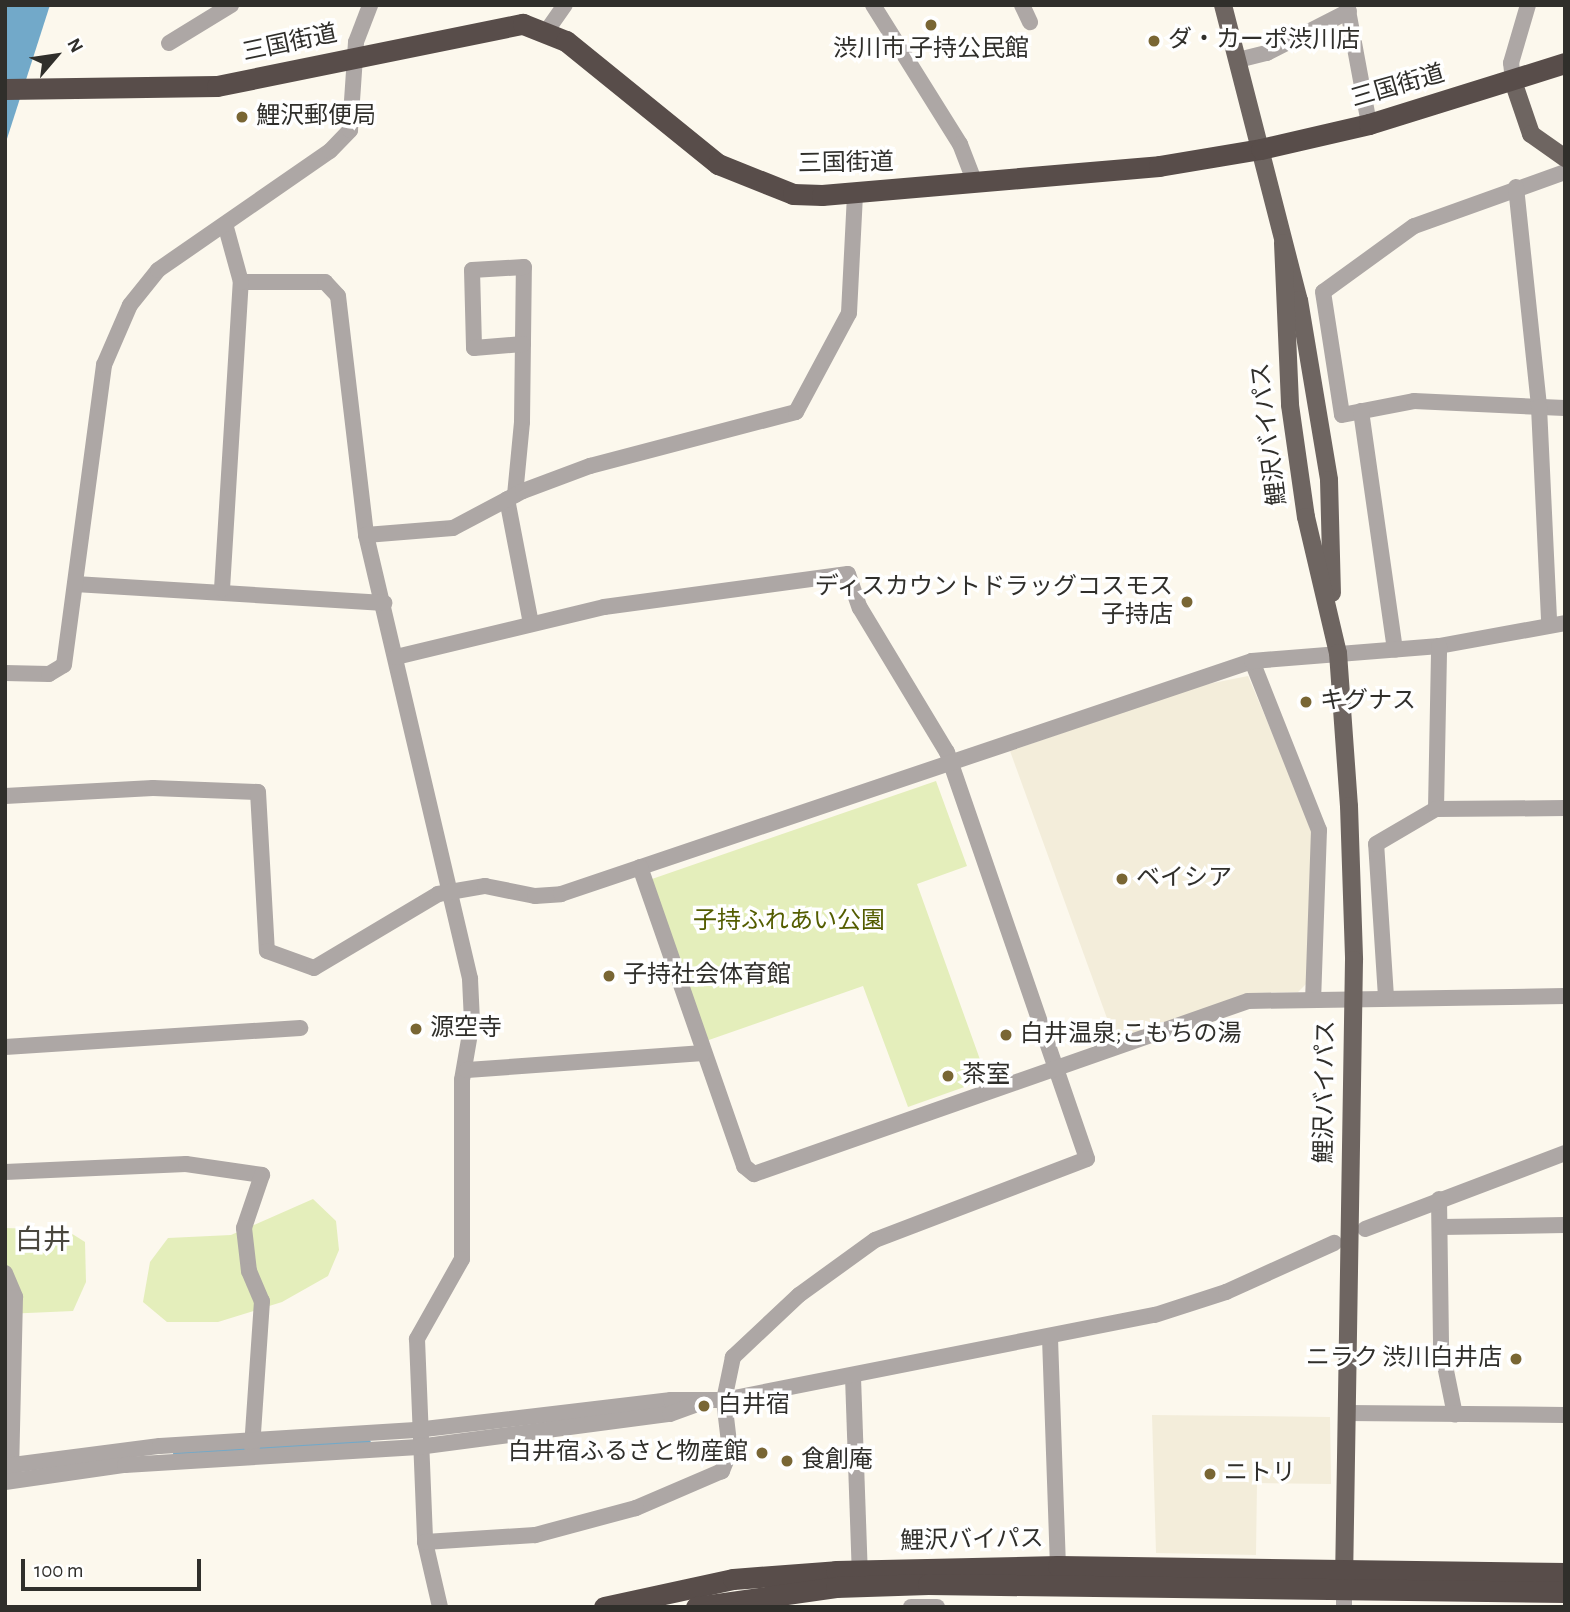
<!DOCTYPE html>
<meta charset="utf-8">
<style>
body{margin:0}
#map{position:relative;width:1570px;height:1612px;overflow:hidden;background:#fcf8ed;font-family:"Alegreya Sans","Noto Sans JP",sans-serif}
div>[style]{position:absolute}
.built>*{inset:0;background:#f3edda}
.green>*{inset:0;background:#e4eebb}
.water>*{inset:0;background:#72a9c9}
.stream>*{height:3.5px;margin:-1.75px;padding:0 1.75px;transform-origin:1.75px;border-radius:1.75px;background:#72a9c9}
.minor>*{height:16px;margin:-8px;padding:0 8px;transform-origin:8px;border-radius:8px;background:#ada7a5}
.major>*{height:18px;margin:-9px;padding:0 9px;transform-origin:9px;border-radius:9px;background:#6e6561}
.highway>*{height:21px;margin:-10.5px;padding:0 10.5px;transform-origin:10.5px;border-radius:10.5px;background:#584d4a}
.dots>*{width:19px;height:19px;translate:-50% -50%;box-sizing:border-box;border:4px solid #fff;border-radius:50%}
span{translate:-50% -50%;white-space:nowrap;text-align:center;line-height:1.15;-webkit-text-stroke:7px #fff;paint-order:stroke}
.poi-label{font-size:24px;color:#302f2b}
.left{translate:0 -50%;text-align:left}
.right{translate:-100% -50%;text-align:right}
.street-label{font-size:24px;color:#302f2b}
.park-label{font-size:24px;color:#545d00}
.quarter-label{font-size:28px;color:#4a473e}
.frame{position:absolute;inset:0;border:7px solid #302f2b;pointer-events:none}
.north{position:absolute;left:21px;top:21px;width:70px;height:70px;-webkit-text-stroke:5px #fff;paint-order:stroke;rotate:61deg;font-size:19px;font-weight:700;line-height:28px;text-align:center;color:#302f2b}
.north::after{content:'';display:block;margin:auto;width:24px;height:32px;background:#302f2b;clip-path:polygon(50% 0,100% 100%,50% 72%,0 100%)}
.scale{position:absolute;left:21px;top:1559px;width:180px;height:32px;box-sizing:border-box;border:4px solid #302f2b;border-top:0;padding-left:9px;font-size:21px;line-height:24px;white-space:nowrap;color:#302f2b;-webkit-text-stroke:5px #fff;paint-order:stroke}
</style>
<div id="map">
<div class="built">
<i style="clip-path:polygon(1248px 676px,1313px 829px,1309px 981px,1298px 992px,1253px 993px,1116px 1043px,1010px 751px,1198px 686px)"></i>
<i style="clip-path:polygon(1152px 1415px,1330px 1417px,1331px 1484px,1257px 1483px,1256px 1555px,1156px 1553px)"></i>
</div>
<div class="green">
<i style="clip-path:polygon(936px 781px,967px 866px,917px 884px,987px 1079px,908px 1107px,863px 986px,706px 1041px,652px 879px)"></i>
<i style="clip-path:polygon(313px 1199px,336px 1221px,339px 1250px,328px 1276px,282px 1302px,218px 1322px,167px 1322px,143px 1302px,150px 1262px,168px 1238px,231px 1235px)"></i>
<i style="clip-path:polygon(5px 1228px,66px 1230px,85px 1242px,86px 1282px,73px 1311px,5px 1314px)"></i>
</div>
<div class="water">
<i style="clip-path:polygon(5px 5px,50px 5px,5px 145px)"></i>
</div>
<div class="stream">
<i style="left:255px;top:1449px;width:114px;rotate:-3.5deg"></i>
<i style="left:175px;top:1454px;width:72px;rotate:-4deg"></i>
</div>
<div class="minor">
<i style="left:873px;top:5px;width:164px;rotate:58deg"></i>
<i style="left:960px;top:144px;width:42px;rotate:69deg"></i>
<i style="left:1022px;top:5px;width:19px;rotate:65deg"></i>
<i style="left:1347px;top:5px;width:121px;rotate:79.5deg"></i>
<i style="left:548px;top:29px;width:29px;rotate:-55deg"></i>
<i style="left:169px;top:43px;width:73px;rotate:-31.5deg"></i>
<i style="left:1238px;top:60px;width:30px;rotate:-14deg"></i>
<i style="left:1267px;top:53px;width:92px;rotate:-27.1deg"></i>
<i style="left:1513px;top:81px;width:18px;rotate:-96deg"></i>
<i style="left:1511px;top:63px;width:60px;rotate:-73.7deg"></i>
<i style="left:1565px;top:172px;width:160px;rotate:160.3deg"></i>
<i style="left:1414px;top:226px;width:112px;rotate:144deg"></i>
<i style="left:1323px;top:292px;width:124px;rotate:81.2deg"></i>
<i style="left:1342px;top:415px;width:73px;rotate:-11deg"></i>
<i style="left:1414px;top:401px;width:151px;rotate:2.7deg"></i>
<i style="left:1516px;top:187px;width:221px;rotate:84deg"></i>
<i style="left:1539px;top:407px;width:216px;rotate:87.3deg"></i>
<i style="left:241px;top:282px;width:84px"></i>
<i style="left:325px;top:282px;width:19px;rotate:47deg"></i>
<i style="left:338px;top:296px;width:241px;rotate:83.3deg"></i>
<i style="left:366px;top:535px;width:456px;rotate:76.8deg"></i>
<i style="left:470px;top:979px;width:43px;rotate:87.3deg"></i>
<i style="left:472px;top:1022px;width:59px;rotate:99.8deg"></i>
<i style="left:462px;top:1080px;width:179px;rotate:90deg"></i>
<i style="left:462px;top:1259px;width:92px;rotate:119.4deg"></i>
<i style="left:417px;top:1339px;width:203px;rotate:87.7deg"></i>
<i style="left:425px;top:1542px;width:67px;rotate:77deg"></i>
<i style="left:1361px;top:411px;width:241px;rotate:81.9deg"></i>
<i style="left:515px;top:495px;width:73px;rotate:-84.5deg"></i>
<i style="left:522px;top:422px;width:155px;rotate:-89.3deg"></i>
<i style="left:524px;top:267px;width:52px;rotate:176.7deg"></i>
<i style="left:472px;top:270px;width:78px;rotate:88.5deg"></i>
<i style="left:474px;top:348px;width:49px;rotate:-4.7deg"></i>
<i style="left:507px;top:499px;width:127px;rotate:79.1deg"></i>
<i style="left:366px;top:535px;width:87px;rotate:-4.6deg"></i>
<i style="left:453px;top:528px;width:79px;rotate:-27.9deg"></i>
<i style="left:523px;top:491px;width:72px;rotate:-20.5deg"></i>
<i style="left:590px;top:466px;width:213px;rotate:-14.7deg"></i>
<i style="left:796px;top:412px;width:112px;rotate:-61.8deg"></i>
<i style="left:849px;top:313px;width:120px;rotate:-87.1deg"></i>
<i style="left:75px;top:584px;width:310px;rotate:3.5deg"></i>
<i style="left:222px;top:589px;width:308px;rotate:-86.5deg"></i>
<i style="left:241px;top:282px;width:60px;rotate:-105.4deg"></i>
<i style="left:396px;top:657px;width:214px;rotate:-13.5deg"></i>
<i style="left:604px;top:607px;width:246px;rotate:-7.7deg"></i>
<i style="left:848px;top:574px;width:36px;rotate:71deg"></i>
<i style="left:860px;top:608px;width:168px;rotate:58.9deg"></i>
<i style="left:947px;top:752px;width:430px;rotate:71deg"></i>
<i style="left:1087px;top:1159px;width:227px;rotate:159.1deg"></i>
<i style="left:875px;top:1240px;width:94px;rotate:144.1deg"></i>
<i style="left:799px;top:1295px;width:91px;rotate:136.8deg"></i>
<i style="left:733px;top:1357px;width:44px;rotate:101.8deg"></i>
<i style="left:724px;top:1400px;width:51px;rotate:83.3deg"></i>
<i style="left:730px;top:1451px;width:22px;rotate:112deg"></i>
<i style="left:722px;top:1471px;width:94px;rotate:156.7deg"></i>
<i style="left:636px;top:1508px;width:105px;rotate:165deg"></i>
<i style="left:535px;top:1535px;width:110px;rotate:176.4deg"></i>
<i style="left:1252px;top:661px;width:182px;rotate:68.4deg"></i>
<i style="left:1319px;top:830px;width:169px;rotate:92deg"></i>
<i style="left:5px;top:673px;width:44px;rotate:1.3deg"></i>
<i style="left:49px;top:674px;width:17px;rotate:-31deg"></i>
<i style="left:64px;top:665px;width:303px;rotate:-82.4deg"></i>
<i style="left:104px;top:365px;width:65px;rotate:-66.6deg"></i>
<i style="left:130px;top:305px;width:45px;rotate:-51.3deg"></i>
<i style="left:158px;top:270px;width:209px;rotate:-34.7deg"></i>
<i style="left:330px;top:151px;width:29px;rotate:-46deg"></i>
<i style="left:350px;top:130px;width:88px;rotate:-86.1deg"></i>
<i style="left:356px;top:42px;width:40px;rotate:-69deg"></i>
<i style="left:5px;top:796px;width:148px;rotate:-3.1deg"></i>
<i style="left:153px;top:788px;width:105px;rotate:2.2deg"></i>
<i style="left:258px;top:792px;width:159px;rotate:86.8deg"></i>
<i style="left:267px;top:951px;width:50px;rotate:19.9deg"></i>
<i style="left:314px;top:968px;width:144px;rotate:-30.8deg"></i>
<i style="left:438px;top:894px;width:48px;rotate:-9.7deg"></i>
<i style="left:485px;top:886px;width:51px;rotate:11.3deg"></i>
<i style="left:535px;top:896px;width:26px;rotate:-4deg"></i>
<i style="left:561px;top:894px;width:729px;rotate:-18.63deg"></i>
<i style="left:1252px;top:661px;width:188px;rotate:-4.6deg"></i>
<i style="left:1439px;top:646px;width:128px;rotate:-10.3deg"></i>
<i style="left:1436px;top:809px;width:163px;rotate:-88.9deg"></i>
<i style="left:640px;top:867px;width:317px;rotate:70.8deg"></i>
<i style="left:744px;top:1166px;width:13px;rotate:39deg"></i>
<i style="left:754px;top:1174px;width:523px;rotate:-19.3deg"></i>
<i style="left:1248px;top:1001px;width:317px;rotate:-0.9deg"></i>
<i style="left:1386px;top:997px;width:153px;rotate:-93.7deg"></i>
<i style="left:1376px;top:844px;width:69px;rotate:-30.3deg"></i>
<i style="left:1436px;top:809px;width:129px;rotate:-0.4deg"></i>
<i style="left:5px;top:1047px;width:296px;rotate:-3.7deg"></i>
<i style="left:467px;top:1070px;width:237px;rotate:-4.1deg"></i>
<i style="left:5px;top:1172px;width:181px;rotate:-2.5deg"></i>
<i style="left:186px;top:1164px;width:77px;rotate:8.2deg"></i>
<i style="left:262px;top:1175px;width:56px;rotate:108.8deg"></i>
<i style="left:244px;top:1228px;width:43px;rotate:83.4deg"></i>
<i style="left:249px;top:1271px;width:33px;rotate:67deg"></i>
<i style="left:262px;top:1301px;width:146px;rotate:93.9deg"></i>
<i style="left:1439px;top:1199px;width:147px;rotate:89.2deg"></i>
<i style="left:1441px;top:1346px;width:70px;rotate:78.5deg"></i>
<i style="left:1441px;top:1227px;width:124px;rotate:-0.9deg"></i>
<i style="left:1365px;top:1229px;width:214px;rotate:-20.8deg"></i>
<i style="left:5px;top:1273px;width:26px;rotate:67deg"></i>
<i style="left:15px;top:1297px;width:178px;rotate:91.3deg"></i>
<i style="left:1050px;top:1338px;width:228px;rotate:88deg"></i>
<i style="left:853px;top:1377px;width:204px;rotate:88deg"></i>
<i style="left:1346px;top:1413px;width:219px;rotate:0.5deg"></i>
<i style="left:5px;top:1466px;width:156px;rotate:-7.4deg"></i>
<i style="left:160px;top:1446px;width:256px;rotate:-3.6deg"></i>
<i style="left:416px;top:1430px;width:257px;rotate:-6.7deg"></i>
<i style="left:671px;top:1400px;width:53px"></i>
<i style="left:724px;top:1400px;width:439px;rotate:-11.2deg"></i>
<i style="left:1155px;top:1315px;width:75px;rotate:-17.9deg"></i>
<i style="left:1226px;top:1292px;width:119px;rotate:-24.4deg"></i>
<i style="left:5px;top:1482px;width:121px;rotate:-8.1deg"></i>
<i style="left:125px;top:1465px;width:294px;rotate:-3.5deg"></i>
<i style="left:418px;top:1447px;width:254px;rotate:-7.5deg"></i>
<i style="left:670px;top:1414px;width:30px;rotate:-20deg"></i>
<i style="left:911px;top:1607px;width:26px"></i>
<i style="left:1344px;top:1607px;width:17px;rotate:-90deg"></i>
</div>
<div class="major">
<i style="left:1223px;top:5px;width:305px;rotate:75.6deg"></i>
<i style="left:1299px;top:300px;width:182px;rotate:80.5deg"></i>
<i style="left:1329px;top:480px;width:113px;rotate:88.5deg"></i>
<i style="left:1513px;top:81px;width:56px;rotate:71.2deg"></i>
<i style="left:1531px;top:134px;width:42px;rotate:35.2deg"></i>
<i style="left:1283px;top:243px;width:162px;rotate:87.5deg"></i>
<i style="left:1290px;top:405px;width:113px;rotate:81.9deg"></i>
<i style="left:1306px;top:517px;width:140px;rotate:76.8deg"></i>
<i style="left:1338px;top:653px;width:153px;rotate:85.9deg"></i>
<i style="left:1349px;top:806px;width:154px;rotate:88.1deg"></i>
<i style="left:1354px;top:960px;width:621px;rotate:90.92deg"></i>
</div>
<div class="highway">
<i style="left:5px;top:89px;width:212px;rotate:-0.8deg"></i>
<i style="left:217px;top:86px;width:312px;rotate:-11.5deg"></i>
<i style="left:523px;top:24px;width:46px;rotate:21.6deg"></i>
<i style="left:566px;top:41px;width:196px;rotate:39deg"></i>
<i style="left:718px;top:164px;width:81px;rotate:21.8deg"></i>
<i style="left:793px;top:194px;width:29px;rotate:2deg"></i>
<i style="left:822px;top:195px;width:338px;rotate:-4.9deg"></i>
<i style="left:1159px;top:166px;width:103px;rotate:-9.5deg"></i>
<i style="left:1261px;top:149px;width:111px;rotate:-13deg"></i>
<i style="left:1369px;top:124px;width:205px;rotate:-17.3deg"></i>
<i style="left:604px;top:1607px;width:132px;rotate:-12.2deg"></i>
<i style="left:733px;top:1579px;width:103px;rotate:-4.4deg"></i>
<i style="left:836px;top:1571px;width:222px;rotate:-1.3deg"></i>
<i style="left:1058px;top:1566px;width:507px;rotate:0.79deg"></i>
<i style="left:696px;top:1607px;width:141px;rotate:-8.1deg"></i>
<i style="left:836px;top:1587px;width:92px;rotate:-1.9deg"></i>
<i style="left:928px;top:1584px;width:637px;rotate:0.72deg"></i>
</div>
<div class="dots">
<i style="left:931px;top:25px;background:#796634"></i>
<i style="left:1154px;top:41px;background:#796634"></i>
<i style="left:242px;top:117px;background:#796634"></i>
<i style="left:1187px;top:602px;background:#796634"></i>
<i style="left:1306px;top:702px;background:#796634"></i>
<i style="left:1122px;top:879px;background:#796634"></i>
<i style="left:609px;top:976px;background:#796634"></i>
<i style="left:416px;top:1029px;background:#796634"></i>
<i style="left:1006px;top:1035px;background:#796634"></i>
<i style="left:948px;top:1076px;background:#796634"></i>
<i style="left:1516px;top:1359px;background:#796634"></i>
<i style="left:704px;top:1406px;background:#796634"></i>
<i style="left:762px;top:1453px;background:#796634"></i>
<i style="left:787px;top:1461px;background:#796634"></i>
<i style="left:1210px;top:1474px;background:#796634"></i>
</div>
<div class="poi-label">
<span class="left" style="left:1168px;top:41px">ダ・カーポ渋川店</span>
<span style="left:931px;top:50px">渋川市 子持公民館</span>
<span class="left" style="left:256px;top:117px">鯉沢郵便局</span>
<span class="right" style="left:1173px;top:602px">ディスカウントドラッグコスモス<br>子持店</span>
<span class="left" style="left:1320px;top:702px">キグナス</span>
<span class="left" style="left:1136px;top:879px">ベイシア</span>
<span class="left" style="left:623px;top:976px">子持社会体育館</span>
<span class="left" style="left:430px;top:1029px">源空寺</span>
<span class="left" style="left:1020px;top:1035px">白井温泉;こもちの湯</span>
<span class="left" style="left:962px;top:1076px">茶室</span>
<span class="right" style="left:1502px;top:1359px">ニラク 渋川白井店</span>
<span class="left" style="left:718px;top:1406px">白井宿</span>
<span class="right" style="left:748px;top:1453px">白井宿ふるさと物産館</span>
<span class="left" style="left:801px;top:1461px">食創庵</span>
<span class="left" style="left:1224px;top:1474px">ニトリ</span>
</div>
<div class="street-label">
<span style="left:290px;top:44px;rotate:-12deg">三国街道</span>
<span style="left:1398px;top:87px;rotate:-16deg">三国街道</span>
<span style="left:846px;top:164px;rotate:-1deg">三国街道</span>
<span style="left:1270px;top:434px;rotate:-97deg">鯉沢バイパス</span>
<span style="left:1326px;top:1092px;rotate:-89deg">鯉沢バイパス</span>
<span style="left:972px;top:1541px;rotate:-1deg">鯉沢バイパス</span>
</div>
<div class="park-label">
<span style="left:789px;top:922px">子持ふれあい公園</span>
</div>
<div class="quarter-label">
<span style="left:43px;top:1241px">白井</span>
</div>
<div class="frame"></div>
<div class="north">N</div>
<div class="scale">100 m</div>
</div>
